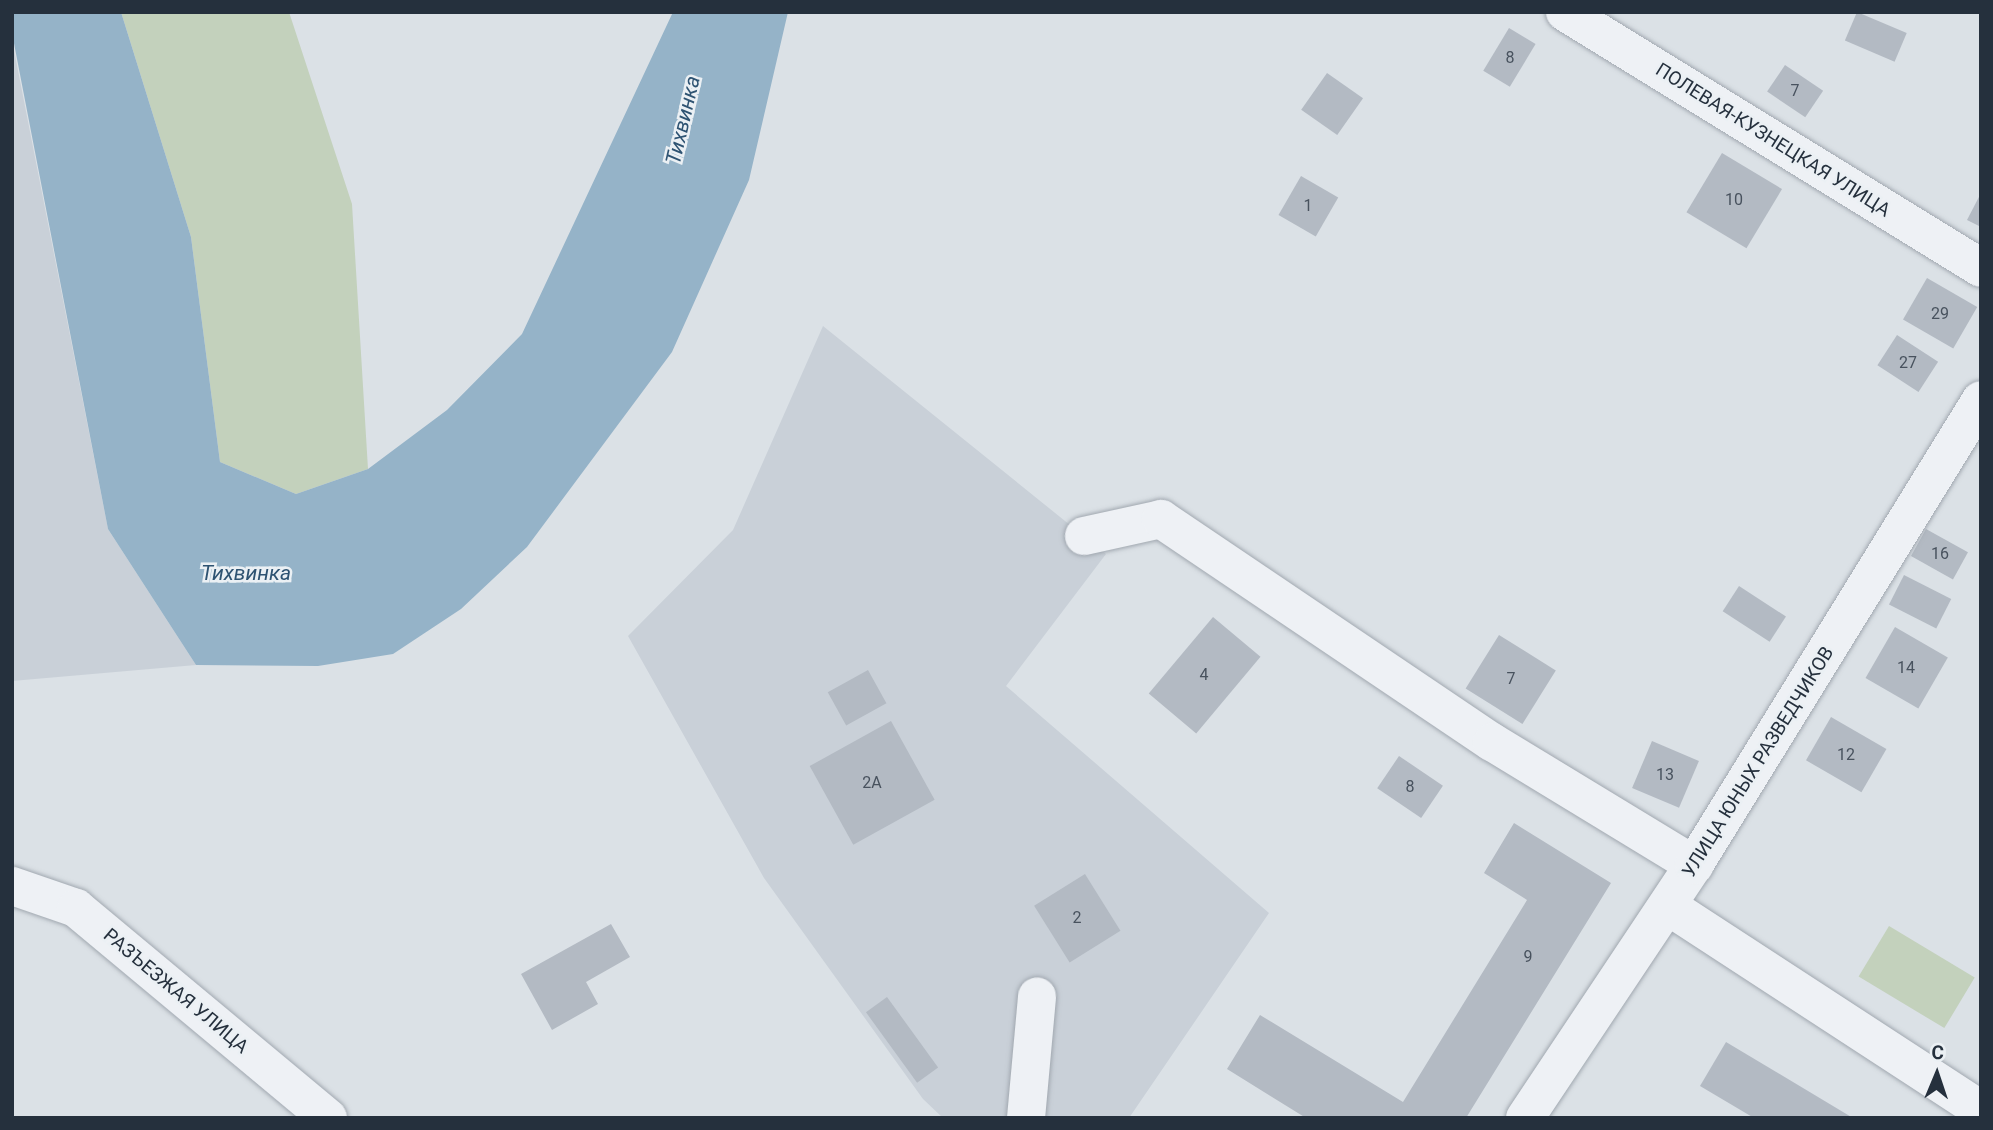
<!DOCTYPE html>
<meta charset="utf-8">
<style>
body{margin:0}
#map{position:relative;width:1993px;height:1130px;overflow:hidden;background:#dbe1e6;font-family:Roboto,sans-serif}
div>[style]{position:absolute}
.built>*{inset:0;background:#c9d0d8}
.green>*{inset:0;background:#c3d1bc;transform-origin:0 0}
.water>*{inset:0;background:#95b3c8}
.building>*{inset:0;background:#b3bac3;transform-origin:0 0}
.roads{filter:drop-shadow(0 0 2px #a1a8b0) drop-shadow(0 0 2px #a1a8b0)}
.minor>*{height:38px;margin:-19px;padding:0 19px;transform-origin:19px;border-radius:19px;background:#eef1f5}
span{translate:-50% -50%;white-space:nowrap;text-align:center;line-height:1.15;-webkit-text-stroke:5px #ebf0f4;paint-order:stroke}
.number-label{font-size:16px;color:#48525e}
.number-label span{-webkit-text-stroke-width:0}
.street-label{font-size:19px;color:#25303d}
.water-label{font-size:21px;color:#2e5372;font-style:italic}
.frame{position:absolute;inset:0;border:14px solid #25303d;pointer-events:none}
.north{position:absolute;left:1902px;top:1039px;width:70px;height:70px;-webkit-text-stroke:5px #ebf0f4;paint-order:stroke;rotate:2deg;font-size:19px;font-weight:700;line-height:28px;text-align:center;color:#25303d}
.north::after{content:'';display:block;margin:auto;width:24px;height:32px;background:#25303d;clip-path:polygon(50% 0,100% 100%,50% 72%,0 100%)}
</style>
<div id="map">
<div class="built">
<i style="clip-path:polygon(12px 40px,108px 529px,196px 665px,12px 681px)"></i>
<i style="clip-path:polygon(823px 326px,1106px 554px,1006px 686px,1269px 913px,1129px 1118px,943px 1118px,923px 1099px,764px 878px,628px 636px,733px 530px)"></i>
</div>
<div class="green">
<i style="clip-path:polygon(121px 12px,289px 12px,352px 204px,368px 469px,296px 494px,220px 462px,191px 237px)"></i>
<i style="left:1889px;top:926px;width:100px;height:59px;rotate:31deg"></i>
</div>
<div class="water">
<i style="clip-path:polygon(12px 12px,121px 12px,191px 237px,220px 462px,296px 494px,368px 469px,447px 410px,522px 334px,673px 12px,788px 12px,749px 180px,672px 352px,527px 547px,461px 609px,393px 654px,318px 666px,196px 665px,108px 529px,12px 33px)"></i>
</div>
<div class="building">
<i style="left:1857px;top:12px;width:54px;height:31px;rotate:23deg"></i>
<i style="left:1509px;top:28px;width:31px;height:50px;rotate:31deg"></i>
<i style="left:1785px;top:65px;width:46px;height:32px;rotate:34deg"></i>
<i style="left:1327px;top:73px;width:44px;height:45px;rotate:35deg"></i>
<i style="left:1722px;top:153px;width:70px;height:69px;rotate:31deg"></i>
<i style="left:1301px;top:176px;width:43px;height:45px;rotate:30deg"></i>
<i style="clip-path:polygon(1981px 193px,1981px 227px,1967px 220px)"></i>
<i style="left:1927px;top:278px;width:58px;height:48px;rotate:30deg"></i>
<i style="left:1897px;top:335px;width:49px;height:36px;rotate:33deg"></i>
<i style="left:1926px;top:529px;width:48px;height:31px;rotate:29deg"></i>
<i style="left:1904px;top:575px;width:53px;height:33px;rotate:27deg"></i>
<i style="left:1739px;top:586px;width:56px;height:30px;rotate:33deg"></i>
<i style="left:1213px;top:617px;width:62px;height:100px;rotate:40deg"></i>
<i style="left:1895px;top:627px;width:61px;height:59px;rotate:30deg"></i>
<i style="left:1499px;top:635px;width:67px;height:63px;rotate:32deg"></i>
<i style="left:868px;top:670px;width:38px;height:46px;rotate:61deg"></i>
<i style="left:1831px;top:717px;width:64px;height:50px;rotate:30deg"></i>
<i style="left:891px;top:721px;width:90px;height:93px;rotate:61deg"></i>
<i style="left:1652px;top:741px;width:51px;height:51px;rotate:23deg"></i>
<i style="left:1399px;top:756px;width:53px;height:39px;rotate:34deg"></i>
<i style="clip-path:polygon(1514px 823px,1611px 883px,1466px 1118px,1306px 1118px,1227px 1069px,1260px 1015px,1403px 1102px,1527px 900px,1484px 873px)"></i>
<i style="left:1085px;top:874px;width:67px;height:60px;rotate:58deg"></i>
<i style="clip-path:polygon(611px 924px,630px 957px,586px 982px,598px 1004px,552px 1030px,521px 974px)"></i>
<i style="left:887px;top:997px;width:87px;height:26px;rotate:54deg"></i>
<i style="clip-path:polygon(1726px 1042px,1853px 1118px,1754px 1118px,1700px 1086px)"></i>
</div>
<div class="roads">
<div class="minor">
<i style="left:1565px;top:12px;width:488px;rotate:31.6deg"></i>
<i style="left:1084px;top:536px;width:79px;rotate:-12.4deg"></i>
<i style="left:1161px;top:519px;width:399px;rotate:34deg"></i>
<i style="left:1492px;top:742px;width:237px;rotate:31.3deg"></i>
<i style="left:12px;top:886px;width:68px;rotate:19deg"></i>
<i style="left:76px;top:908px;width:328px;rotate:39.8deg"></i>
<i style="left:1668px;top:906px;width:374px;rotate:33.1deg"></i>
<i style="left:1026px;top:1118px;width:122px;rotate:-84.8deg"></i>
<i style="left:1525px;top:1118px;width:304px;rotate:-56.3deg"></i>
<i style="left:1694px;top:865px;width:546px;rotate:-58.32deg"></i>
</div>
</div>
<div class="number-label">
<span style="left:1510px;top:58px">8</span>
<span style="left:1795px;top:91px">7</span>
<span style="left:1734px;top:200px">10</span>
<span style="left:1308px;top:206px">1</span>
<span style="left:1940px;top:314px">29</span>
<span style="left:1908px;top:363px">27</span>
<span style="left:1940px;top:554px">16</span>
<span style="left:1906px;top:668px">14</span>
<span style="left:1204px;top:675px">4</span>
<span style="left:1511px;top:679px">7</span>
<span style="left:1846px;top:755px">12</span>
<span style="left:1665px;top:775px">13</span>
<span style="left:872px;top:783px">2А</span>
<span style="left:1410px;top:787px">8</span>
<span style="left:1077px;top:918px">2</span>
<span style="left:1528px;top:957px">9</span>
</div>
<div class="street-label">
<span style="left:1773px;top:140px;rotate:32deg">ПОЛЕВАЯ-КУЗНЕЦКАЯ УЛИЦА</span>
<span style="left:1758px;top:762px;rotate:-58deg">УЛИЦА ЮНЫХ РАЗВЕДЧИКОВ</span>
<span style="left:176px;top:991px;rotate:40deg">РАЗЪЕЗЖАЯ УЛИЦА</span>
</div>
<div class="water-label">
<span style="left:683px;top:120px;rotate:-77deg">Тихвинка</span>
<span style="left:246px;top:573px">Тихвинка</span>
</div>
<div class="frame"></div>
<div class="north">С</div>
</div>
